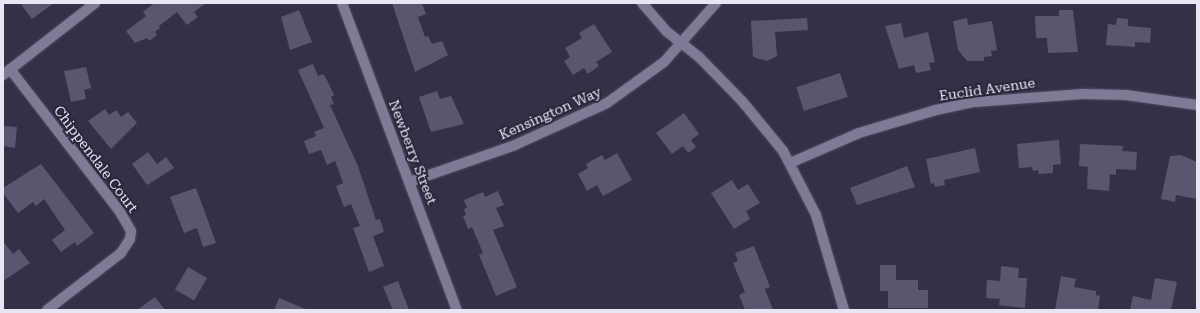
<!DOCTYPE html>
<style>
body{margin:0}
#map{position:relative;width:1200px;height:313px;overflow:hidden;background:#333147;font-family:"Roboto Serif",serif}
div>[style]{position:absolute}
.building>*{inset:0;background:#59576f;transform-origin:0 0}
.roads{filter:drop-shadow(0 0 1px #504e61) drop-shadow(0 0 1px #504e61)}
.minor>*{height:10px;margin:-5px;padding:0 5px;transform-origin:5px;border-radius:5px;background:#7d7b95}
span{translate:-50% -50%;white-space:nowrap;text-align:center;line-height:1.15;-webkit-text-stroke:4px #29273c;paint-order:stroke}
.street-label{font-size:14px;color:#e6e6f4}
.frame{position:absolute;inset:0;border:4px solid #e6e6f4;pointer-events:none}
</style>
<div id="map">
<div class="building">
<i style="clip-path:polygon(20px 3px,54px 3px,32px 19px)"></i>
<i style="clip-path:polygon(154px 3px,206px 3px,194px 12px,198px 17px,187px 25px,177px 12px,159px 26px,160px 28px,155px 32px,157px 35px,149px 41px,147px 38px,135px 43px,126px 31px,146px 16px,143px 12px)"></i>
<i style="clip-path:polygon(392px 3px,422px 3px,426px 14px,418px 17px,425px 37px,428px 36px,432px 44px,442px 41px,448px 55px,415px 72px)"></i>
<i style="clip-path:polygon(299px 10px,312px 42px,290px 50px,281px 17px)"></i>
<i style="clip-path:polygon(1059px 10px,1073px 10px,1078px 52px,1048px 53px,1047px 38px,1036px 38px,1035px 16px,1059px 16px)"></i>
<i style="clip-path:polygon(807px 18px,808px 30px,775px 32px,777px 56px,767px 61px,753px 57px,751px 21px)"></i>
<i style="clip-path:polygon(967px 18px,968px 25px,992px 21px,997px 50px,991px 51px,992px 56px,984px 57px,984px 61px,967px 61px,958px 50px,953px 21px)"></i>
<i style="clip-path:polygon(1117px 18px,1128px 19px,1128px 26px,1151px 28px,1150px 43px,1135px 42px,1135px 47px,1106px 45px,1108px 24px,1116px 25px)"></i>
<i style="clip-path:polygon(901px 23px,904px 38px,928px 32px,935px 62px,929px 63px,931px 70px,916px 73px,914px 65px,899px 69px,885px 26px)"></i>
<i style="clip-path:polygon(594px 24px,612px 52px,596px 62px,599px 66px,588px 74px,584px 68px,573px 75px,564px 61px,570px 57px,565px 48px,582px 38px,579px 33px)"></i>
<i style="clip-path:polygon(313px 64px,318px 76px,323px 74px,327px 80px,334px 95px,331px 97px,334px 104px,330px 105px,358px 166px,376px 220px,380px 219px,384px 232px,373px 236px,384px 266px,369px 272px,353px 228px,360px 226px,351px 204px,344px 207px,336px 186px,343px 183px,335px 161px,327px 165px,321px 150px,309px 154px,304px 141px,316px 136px,314px 132px,324px 128px,298px 70px)"></i>
<i style="clip-path:polygon(86px 67px,91px 88px,84px 90px,86px 99px,71px 102px,64px 71px)"></i>
<i style="left:840px;top:73px;width:25px;height:46px;rotate:72deg"></i>
<i style="clip-path:polygon(437px 91px,440px 99px,451px 96px,464px 124px,431px 132px,419px 97px)"></i>
<i style="clip-path:polygon(105px 109px,109px 115px,116px 110px,121px 117px,128px 112px,137px 123px,111px 149px,88px 121px)"></i>
<i style="clip-path:polygon(684px 113px,699px 134px,691px 140px,696px 147px,688px 153px,683px 146px,672px 154px,656px 133px)"></i>
<i style="clip-path:polygon(3px 126px,17px 127px,15px 148px,3px 146px)"></i>
<i style="clip-path:polygon(1059px 140px,1061px 164px,1053px 165px,1053px 173px,1039px 174px,1038px 170px,1033px 171px,1032px 167px,1019px 168px,1017px 144px)"></i>
<i style="clip-path:polygon(1080px 144px,1123px 146px,1122px 151px,1137px 152px,1136px 170px,1116px 169px,1116px 175px,1110px 174px,1109px 191px,1087px 189px,1088px 167px,1079px 166px)"></i>
<i style="clip-path:polygon(975px 148px,980px 172px,944px 180px,945px 185px,935px 187px,934px 183px,931px 184px,926px 159px)"></i>
<i style="clip-path:polygon(148px 152px,157px 164px,166px 157px,174px 168px,147px 185px,132px 164px)"></i>
<i style="clip-path:polygon(617px 153px,632px 180px,603px 196px,597px 185px,587px 191px,578px 174px,588px 168px,586px 164px,602px 155px,605px 160px)"></i>
<i style="clip-path:polygon(1181px 155px,1197px 162px,1197px 199px,1176px 195px,1175px 202px,1161px 199px,1170px 156px)"></i>
<i style="clip-path:polygon(41px 164px,94px 233px,77px 246px,75px 242px,61px 252px,52px 240px,65px 230px,44px 199px,36px 206px,33px 202px,18px 213px,3px 193px,3px 188px)"></i>
<i style="clip-path:polygon(907px 166px,915px 187px,857px 205px,850px 188px)"></i>
<i style="clip-path:polygon(732px 180px,738px 190px,748px 184px,760px 203px,746px 211px,750px 219px,734px 229px,711px 193px)"></i>
<i style="clip-path:polygon(196px 188px,216px 243px,203px 247px,197px 228px,184px 233px,170px 197px)"></i>
<i style="clip-path:polygon(498px 191px,504px 205px,496px 208px,504px 226px,493px 230px,517px 287px,496px 296px,479px 255px,483px 253px,472px 227px,468px 229px,463px 216px,466px 215px,464px 209px,467px 208px,464px 200px,483px 192px,485px 197px)"></i>
<i style="clip-path:polygon(3px 241px,13px 254px,19px 249px,30px 263px,3px 281px)"></i>
<i style="clip-path:polygon(754px 246px,770px 287px,765px 289px,773px 310px,745px 310px,739px 295px,745px 292px,733px 263px,738px 261px,735px 253px)"></i>
<i style="clip-path:polygon(880px 265px,896px 265px,896px 280px,918px 280px,918px 290px,928px 290px,928px 308px,888px 308px,888px 291px,880px 291px)"></i>
<i style="clip-path:polygon(1001px 266px,1019px 268px,1018px 278px,1027px 278px,1025px 308px,999px 305px,1000px 299px,986px 298px,987px 280px,1000px 281px)"></i>
<i style="left:188px;top:267px;width:22px;height:26px;rotate:30deg"></i>
<i style="clip-path:polygon(1061px 276px,1076px 279px,1074px 287px,1096px 291px,1096px 295px,1100px 296px,1098px 310px,1055px 310px)"></i>
<i style="clip-path:polygon(1155px 278px,1177px 282px,1171px 310px,1130px 310px,1133px 296px,1151px 300px)"></i>
<i style="clip-path:polygon(398px 281px,409px 310px,393px 310px,383px 287px)"></i>
<i style="clip-path:polygon(155px 297px,165px 310px,137px 310px)"></i>
<i style="clip-path:polygon(279px 298px,308px 310px,274px 310px)"></i>
</div>
<div class="roads">
<div class="minor">
<i style="left:342px;top:3px;width:328px;rotate:69.5deg"></i>
<i style="left:642px;top:3px;width:37px;rotate:49deg"></i>
<i style="left:666px;top:31px;width:42px;rotate:38.2deg"></i>
<i style="left:699px;top:57px;width:62px;rotate:45.7deg"></i>
<i style="left:742px;top:101px;width:65px;rotate:50.6deg"></i>
<i style="left:783px;top:151px;width:72px;rotate:62.7deg"></i>
<i style="left:816px;top:215px;width:99px;rotate:73.6deg"></i>
<i style="left:10px;top:69px;width:180px;rotate:52.4deg"></i>
<i style="left:120px;top:212px;width:22px;rotate:60deg"></i>
<i style="left:131px;top:231px;width:8px;rotate:97deg"></i>
<i style="left:130px;top:239px;width:17px;rotate:123deg"></i>
<i style="left:121px;top:253px;width:93px;rotate:142.4deg"></i>
<i style="left:3px;top:75px;width:117px;rotate:-38deg"></i>
<i style="left:790px;top:163px;width:75px;rotate:-23.5deg"></i>
<i style="left:859px;top:133px;width:80px;rotate:-16.6deg"></i>
<i style="left:936px;top:110px;width:40px;rotate:-12deg"></i>
<i style="left:975px;top:102px;width:108px;rotate:-4.2deg"></i>
<i style="left:1083px;top:94px;width:43px;rotate:1.3deg"></i>
<i style="left:1126px;top:95px;width:72px;rotate:8deg"></i>
<i style="left:409px;top:182px;width:112px;rotate:-19.2deg"></i>
<i style="left:515px;top:145px;width:101px;rotate:-24.5deg"></i>
<i style="left:607px;top:103px;width:70px;rotate:-35.7deg"></i>
<i style="left:664px;top:62px;width:79px;rotate:-48.6deg"></i>
</div>
</div>
<div class="street-label">
<span style="left:987px;top:89px;rotate:-8deg">Euclid Avenue</span>
<span style="left:550px;top:113px;rotate:-24deg">Kensington Way</span>
<span style="left:413px;top:152px;rotate:69deg">Newberry Street</span>
<span style="left:96px;top:159px;rotate:53deg">Chippendale Court</span>
</div>
<div class="frame"></div>
</div>
